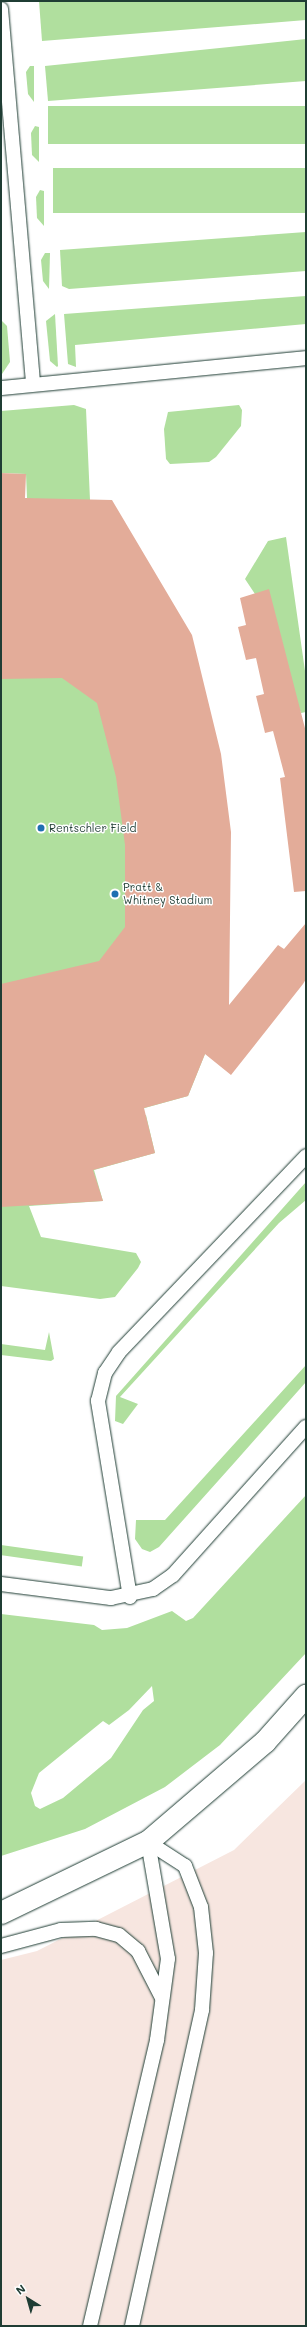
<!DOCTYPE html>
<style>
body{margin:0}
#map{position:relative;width:307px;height:2327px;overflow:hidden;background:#fff;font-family:Mali,sans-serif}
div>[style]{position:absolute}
.built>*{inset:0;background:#f7e6e0}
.green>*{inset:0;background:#b0df9e;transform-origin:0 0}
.building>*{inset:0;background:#e3ac99}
.roads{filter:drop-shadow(0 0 1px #1f3d34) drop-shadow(0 0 1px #1f3d34)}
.service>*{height:14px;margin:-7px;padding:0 7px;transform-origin:7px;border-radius:7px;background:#fff}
.minor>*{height:22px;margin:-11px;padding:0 11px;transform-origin:11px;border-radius:11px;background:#fff}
.dots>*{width:11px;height:11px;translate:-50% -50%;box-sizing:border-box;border:2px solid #fff;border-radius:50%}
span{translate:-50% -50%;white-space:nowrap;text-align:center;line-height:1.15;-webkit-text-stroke:3px #fff;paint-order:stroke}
.poi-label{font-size:11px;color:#1f3d34}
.left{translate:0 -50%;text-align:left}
.frame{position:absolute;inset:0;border:2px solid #1f3d34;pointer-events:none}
.north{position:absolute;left:8px;top:2279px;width:40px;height:40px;-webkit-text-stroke:3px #fff;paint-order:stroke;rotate:323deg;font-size:11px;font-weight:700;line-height:16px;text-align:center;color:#1f3d34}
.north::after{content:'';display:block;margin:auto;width:14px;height:18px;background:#1f3d34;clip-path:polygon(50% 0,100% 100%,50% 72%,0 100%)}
</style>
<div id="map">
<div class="built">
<i style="clip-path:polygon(306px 1780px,306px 2326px,1px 2326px,1px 1960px,37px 1951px,234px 1850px)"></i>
</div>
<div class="green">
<i style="clip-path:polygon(39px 1px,306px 1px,306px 20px,42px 41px)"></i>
<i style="clip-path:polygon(306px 39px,306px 81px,48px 101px,45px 66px)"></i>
<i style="clip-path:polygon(30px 66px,34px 66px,34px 102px,28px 94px,26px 72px)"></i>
<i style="left:306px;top:106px;width:38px;height:258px;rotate:90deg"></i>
<i style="clip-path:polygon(35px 126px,39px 127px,39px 162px,32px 155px,31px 133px)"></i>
<i style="left:306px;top:168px;width:45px;height:253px;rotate:90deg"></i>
<i style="clip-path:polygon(40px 190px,44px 191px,44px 226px,37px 218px,36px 197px)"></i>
<i style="clip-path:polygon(306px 232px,306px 271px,69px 289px,62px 286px,60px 250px)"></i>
<i style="clip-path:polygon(45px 253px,50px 253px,49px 289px,43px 281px,41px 260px)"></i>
<i style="clip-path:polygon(306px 296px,306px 324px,75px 345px,76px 367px,68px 364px,64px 314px)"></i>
<i style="clip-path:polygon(55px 314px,58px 366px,57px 367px,50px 361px,46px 321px)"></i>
<i style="clip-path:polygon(1px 320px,7px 326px,10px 362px,2px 374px)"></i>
<i style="clip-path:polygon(74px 405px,86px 409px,90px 500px,205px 1054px,188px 1096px,134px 1111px,135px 1117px,146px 1115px,155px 1153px,94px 1170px,103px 1201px,29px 1206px,41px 1237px,136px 1253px,141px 1262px,138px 1268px,115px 1297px,100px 1299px,1px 1286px,1px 499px,27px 498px,26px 474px,1px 473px,1px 411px)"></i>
<i style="clip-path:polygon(239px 405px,242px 410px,241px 426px,216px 457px,209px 462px,170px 464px,166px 459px,164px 429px,168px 412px)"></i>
<i style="clip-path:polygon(286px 537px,306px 678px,306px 712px,301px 713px,255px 594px,245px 579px,268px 541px)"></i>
<i style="clip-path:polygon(306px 1182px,306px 1200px,279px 1223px,120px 1397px,138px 1404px,123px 1424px,115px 1421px,116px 1396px)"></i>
<i style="clip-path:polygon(49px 1332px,54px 1359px,51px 1361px,1px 1355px,1px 1344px,45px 1350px)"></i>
<i style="clip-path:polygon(306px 1365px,306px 1382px,235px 1462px,159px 1547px,150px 1552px,142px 1549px,135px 1539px,136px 1520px,165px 1520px)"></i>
<i style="clip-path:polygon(evenodd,306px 1495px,306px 1653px,220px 1745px,165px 1787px,85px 1829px,1px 1856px,1px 1614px,94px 1625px,102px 1630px,127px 1628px,172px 1611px,186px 1621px,193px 1618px,306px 1495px,152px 1686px,154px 1701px,143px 1710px,111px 1758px,63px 1798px,40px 1809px,35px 1806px,31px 1793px,39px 1773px,103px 1721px,109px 1725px,129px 1710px,152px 1686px)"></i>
<i style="left:1px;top:1545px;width:83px;height:10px;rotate:8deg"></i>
</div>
<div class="building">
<i style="clip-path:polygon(1px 473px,26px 474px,25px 498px,112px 500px,192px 635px,221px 754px,231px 832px,229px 1005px,278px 945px,284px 949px,306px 923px,306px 979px,303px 984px,231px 1075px,205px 1054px,188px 1096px,144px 1108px,155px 1153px,93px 1170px,103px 1201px,1px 1207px,1px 984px,99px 961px,125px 927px,125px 845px,116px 777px,97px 703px,62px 678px,1px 679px)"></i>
<i style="clip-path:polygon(269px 589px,306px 732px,306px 891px,294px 892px,280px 778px,285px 777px,273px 731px,265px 733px,256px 696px,264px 694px,256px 658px,246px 660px,238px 627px,246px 625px,240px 598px)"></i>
</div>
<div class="roads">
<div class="service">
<i style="left:1px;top:9px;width:376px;rotate:85.1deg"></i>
<i style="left:1px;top:388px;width:306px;rotate:-5.6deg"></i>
<i style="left:1px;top:1584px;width:111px;rotate:7.3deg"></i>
<i style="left:111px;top:1598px;width:43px;rotate:-12.1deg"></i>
<i style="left:153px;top:1589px;width:24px;rotate:-35deg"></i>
<i style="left:173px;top:1575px;width:199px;rotate:-48.1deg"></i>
<i style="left:130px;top:1597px;width:199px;rotate:-99.3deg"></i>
<i style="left:98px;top:1401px;width:29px;rotate:-76deg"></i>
<i style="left:105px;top:1373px;width:25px;rotate:-56deg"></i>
<i style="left:119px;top:1352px;width:271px;rotate:-46.3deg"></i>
<i style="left:1px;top:1946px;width:62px;rotate:-14.9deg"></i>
<i style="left:61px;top:1930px;width:35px;rotate:-2deg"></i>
<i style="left:96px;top:1929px;width:24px;rotate:15deg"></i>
<i style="left:119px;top:1935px;width:25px;rotate:40deg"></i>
<i style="left:138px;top:1951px;width:53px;rotate:62.9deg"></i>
<i style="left:90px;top:2326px;width:294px;rotate:-76.8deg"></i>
<i style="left:157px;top:2040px;width:82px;rotate:-82.3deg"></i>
<i style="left:168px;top:1959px;width:119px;rotate:-99.7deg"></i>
<i style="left:132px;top:2326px;width:324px;rotate:-77.5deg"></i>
<i style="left:202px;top:2010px;width:57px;rotate:-86deg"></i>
<i style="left:206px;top:1953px;width:46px;rotate:-96.2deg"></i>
<i style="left:201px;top:1907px;width:44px;rotate:-111.3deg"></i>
<i style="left:185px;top:1866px;width:44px;rotate:-147deg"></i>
</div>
<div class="minor">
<i style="left:1px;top:1913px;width:163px;rotate:-25.8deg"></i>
<i style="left:148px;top:1842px;width:154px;rotate:-40.5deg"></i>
<i style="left:265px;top:1742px;width:62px;rotate:-48.3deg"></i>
</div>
</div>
<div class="dots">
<i style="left:41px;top:828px;background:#1f6fb2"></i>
<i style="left:115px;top:894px;background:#1f6fb2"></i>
</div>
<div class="poi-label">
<span class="left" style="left:49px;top:828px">Rentschler Field</span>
<span class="left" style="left:123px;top:894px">Pratt &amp;<br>Whitney Stadium</span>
</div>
<div class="frame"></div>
<div class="north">N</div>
</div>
